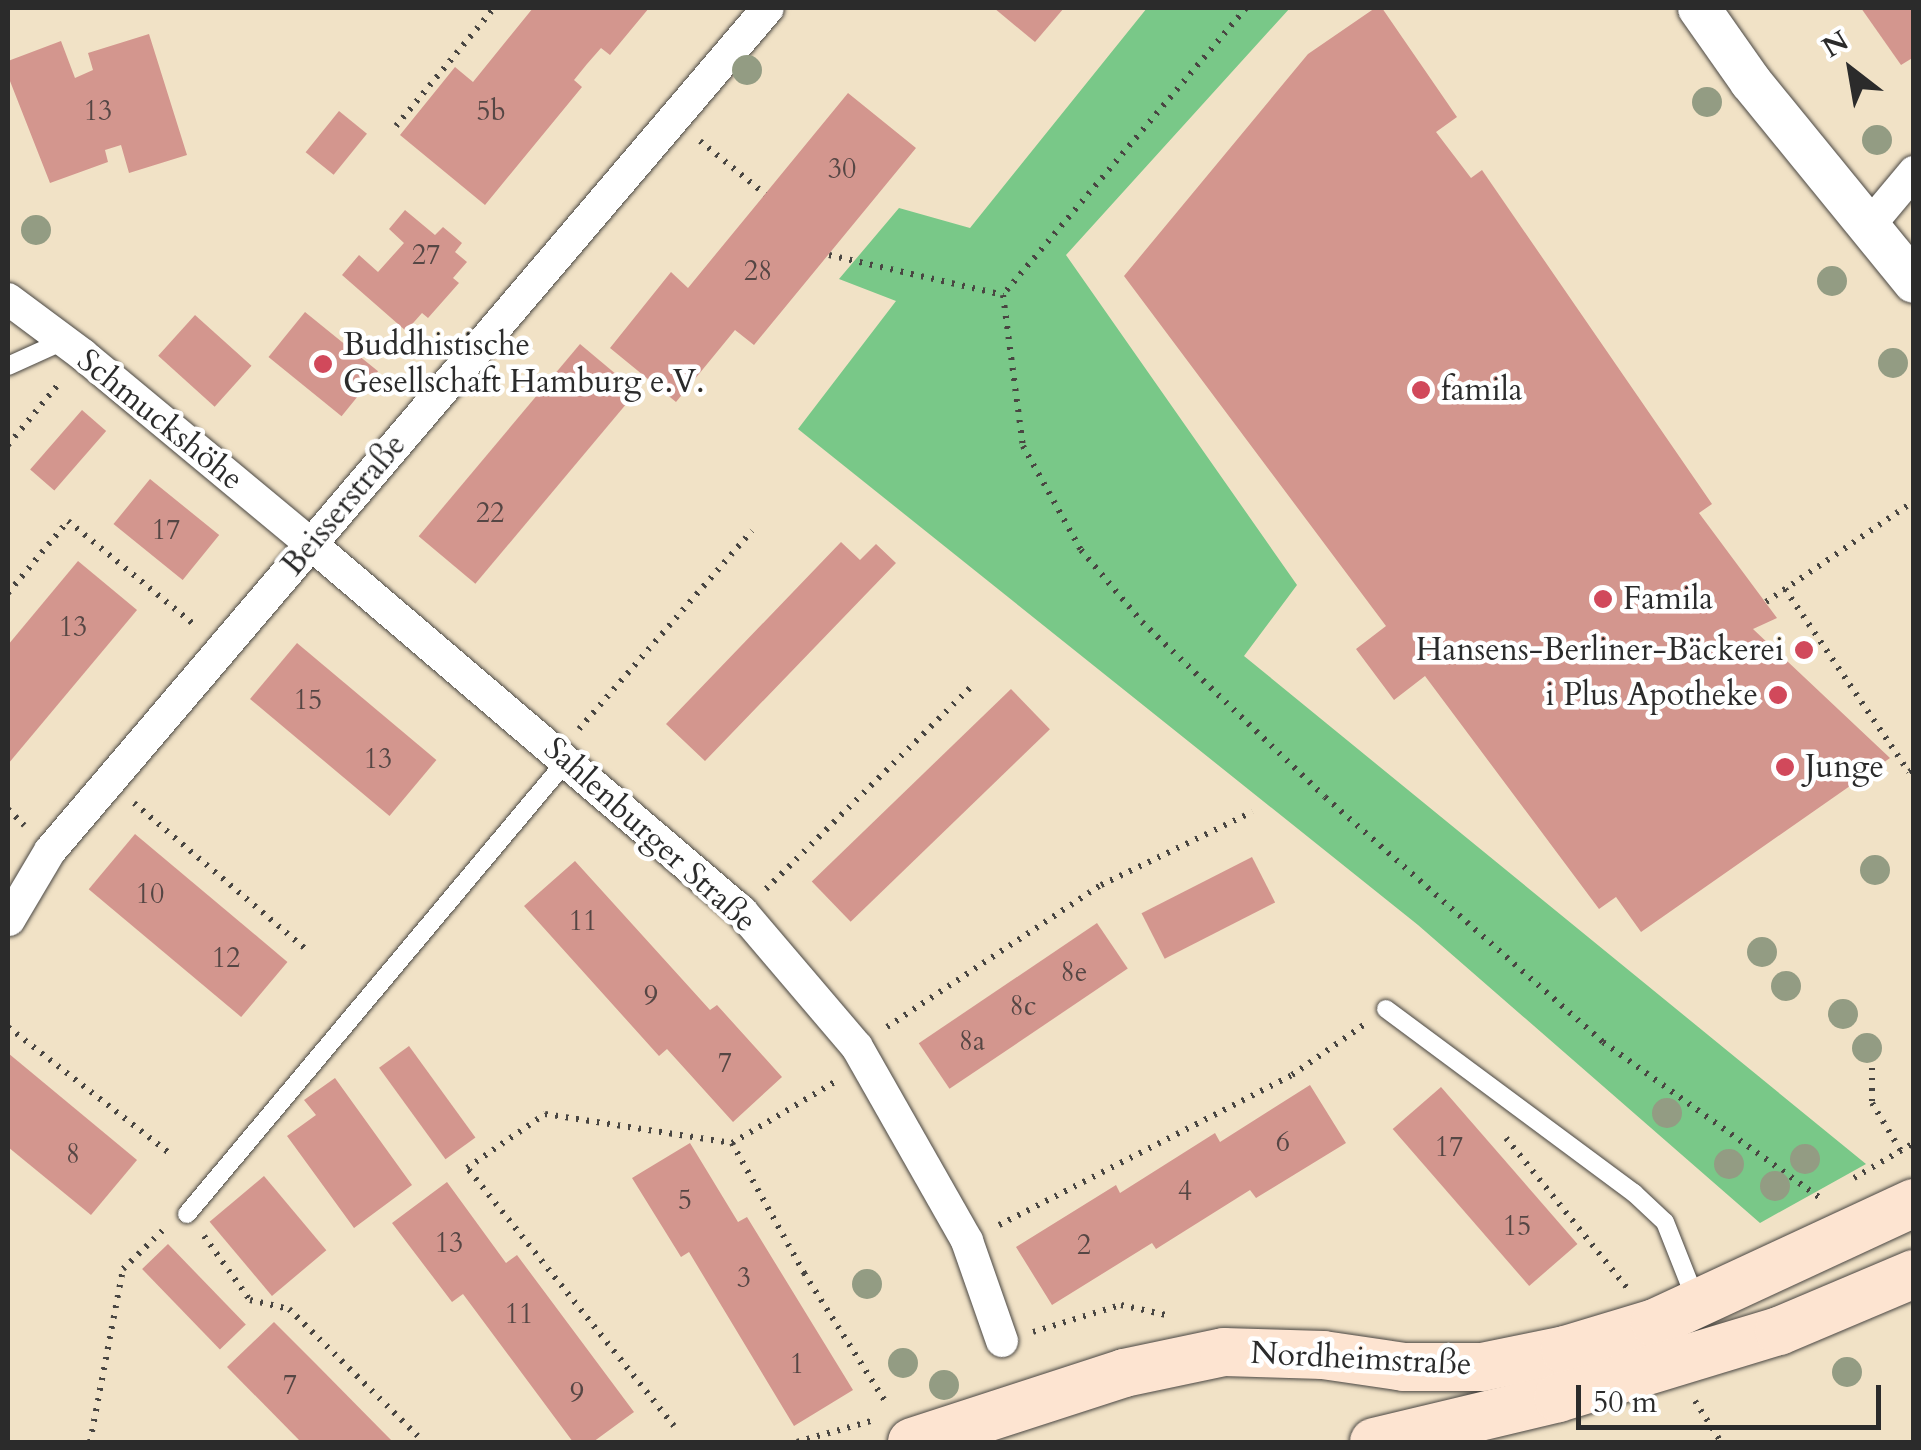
<!DOCTYPE html>
<meta charset="utf-8">
<style>
body{margin:0}
#map{position:relative;width:1921px;height:1450px;overflow:hidden;background:#f1e2c6;font-family:Cardo,serif}
div>[style]{position:absolute}
.green>*{inset:0;background:#79c888}
.building>*{inset:0;background:#d3968e;transform-origin:0 0}
.path>*{height:6px;margin-top:-3px;transform-origin:0;background:repeating-linear-gradient(90deg,#494642 0 2.5px,transparent 0 10.5px)}
.roads{filter:drop-shadow(0 0 2px #494642) drop-shadow(0 0 2px #494642)}
.service>*{height:18px;margin:-9px;padding:0 9px;transform-origin:9px;border-radius:9px;background:#fff}
.minor>*{height:32px;margin:-16px;padding:0 16px;transform-origin:16px;border-radius:16px;background:#fff}
.tertiary>*{height:42px;margin:-21px;padding:0 21px;transform-origin:21px;border-radius:21px;background:#fff}
.secondary>*{height:48px;margin:-24px;padding:0 24px;transform-origin:24px;border-radius:24px;background:#fde4d1}
.trees>*{width:30px;height:30px;margin:-15px;border-radius:50%;background:#939c83}
.dots>*{width:28px;height:28px;translate:-50% -50%;box-sizing:border-box;border:5px solid #fff;border-radius:50%}
span{translate:-50% -50%;white-space:nowrap;text-align:center;line-height:1.15;-webkit-text-stroke:9px #fff;paint-order:stroke}
.number-label{font-size:28px;color:#554644}
.number-label span{-webkit-text-stroke-width:0}
.poi-label{font-size:32px;color:#2b2b2b}
.left{translate:0 -50%;text-align:left}
.right{translate:-100% -50%;text-align:right}
.street-label{font-size:32px;color:#2b2b2b}
.frame{position:absolute;inset:0;border:10px solid #2b2b2b;pointer-events:none}
.north{position:absolute;left:1801px;top:20px;width:100px;height:100px;-webkit-text-stroke:8px #fff;paint-order:stroke;rotate:329deg;font-size:28px;font-weight:700;line-height:40px;text-align:center;color:#2b2b2b}
.north::after{content:'';display:block;margin:auto;width:35px;height:45px;background:#2b2b2b;clip-path:polygon(50% 0,100% 100%,50% 72%,0 100%)}
.scale{position:absolute;left:1576px;top:1385px;width:305px;height:45px;box-sizing:border-box;border:5px solid #2b2b2b;border-top:0;padding-left:12px;font-size:30px;line-height:35px;white-space:nowrap;color:#2b2b2b;-webkit-text-stroke:8px #fff;paint-order:stroke}
</style>
<div id="map">
<div class="green">
<i style="clip-path:polygon(1147px 8px,1290px 8px,1066px 255px,1297px 585px,1244px 656px,1866px 1164px,1760px 1223px,1418px 925px,798px 429px,896px 301px,839px 279px,899px 208px,970px 228px)"></i>
</div>
<div class="building">
<i style="clip-path:polygon(533px 8px,649px 8px,610px 55px,601px 48px,587px 64px,574px 80px,582px 87px,485px 205px,400px 135px,455px 67px,473px 82px)"></i>
<i style="clip-path:polygon(994px 8px,1064px 8px,1035px 42px)"></i>
<i style="clip-path:polygon(1375px 8px,1382px 8px,1457px 117px,1436px 132px,1471px 178px,1482px 170px,1712px 504px,1699px 513px,1777px 618px,1753px 629px,1890px 758px,1641px 932px,1616px 897px,1599px 909px,1425px 676px,1394px 700px,1356px 649px,1386px 626px,1124px 276px,1308px 54px)"></i>
<i style="clip-path:polygon(1861px 8px,1914px 8px,1914px 57px,1901px 65px)"></i>
<i style="clip-path:polygon(149px 34px,187px 155px,129px 173px,121px 145px,105px 150px,108px 162px,50px 183px,8px 76px,8px 61px,61px 41px,75px 78px,93px 70px,88px 53px)"></i>
<i style="clip-path:polygon(848px 93px,916px 148px,754px 345px,735px 330px,676px 402px,610px 348px,671px 272px,688px 288px)"></i>
<i style="left:339px;top:111px;width:36px;height:53px;rotate:39deg"></i>
<i style="clip-path:polygon(405px 210px,435px 235px,443px 227px,462px 243px,455px 252px,467px 262px,453px 278px,459px 283px,428px 318px,422px 313px,406px 331px,342px 275px,359px 255px,378px 272px,404px 243px,389px 229px)"></i>
<i style="left:305px;top:312px;width:94px;height:58px;rotate:39deg"></i>
<i style="left:195px;top:315px;width:76px;height:55px;rotate:42deg"></i>
<i style="left:580px;top:344px;width:74px;height:251px;rotate:40deg"></i>
<i style="left:82px;top:410px;width:32px;height:79px;rotate:41deg"></i>
<i style="left:150px;top:479px;width:89px;height:58px;rotate:39deg"></i>
<i style="clip-path:polygon(841px 542px,860px 560px,876px 544px,896px 563px,705px 761px,666px 724px)"></i>
<i style="clip-path:polygon(78px 561px,137px 610px,8px 764px,8px 645px)"></i>
<i style="left:297px;top:643px;width:182px;height:73px;rotate:40deg"></i>
<i style="left:1011px;top:689px;width:56px;height:277px;rotate:46deg"></i>
<i style="left:135px;top:834px;width:199px;height:72px;rotate:40deg"></i>
<i style="left:1252px;top:857px;width:51px;height:124px;rotate:63deg"></i>
<i style="clip-path:polygon(575px 861px,710px 1010px,717px 1005px,782px 1077px,733px 1122px,667px 1049px,659px 1056px,524px 906px)"></i>
<i style="left:1097px;top:923px;width:55px;height:215px;rotate:56deg"></i>
<i style="left:409px;top:1046px;width:113px;height:37px;rotate:54deg"></i>
<i style="clip-path:polygon(8px 1053px,137px 1160px,91px 1215px,8px 1147px)"></i>
<i style="clip-path:polygon(335px 1078px,412px 1185px,354px 1228px,287px 1136px,316px 1115px,304px 1100px)"></i>
<i style="clip-path:polygon(1310px 1085px,1346px 1143px,1256px 1198px,1250px 1190px,1156px 1249px,1152px 1243px,1052px 1305px,1016px 1247px,1116px 1185px,1120px 1193px,1215px 1133px,1220px 1142px)"></i>
<i style="left:1441px;top:1087px;width:208px;height:64px;rotate:49deg"></i>
<i style="clip-path:polygon(690px 1143px,738px 1222px,747px 1217px,853px 1390px,794px 1426px,689px 1252px,681px 1257px,632px 1178px)"></i>
<i style="left:264px;top:1176px;width:97px;height:71px;rotate:50deg"></i>
<i style="clip-path:polygon(447px 1182px,506px 1263px,517px 1255px,634px 1412px,593px 1442px,573px 1442px,463px 1294px,452px 1302px,392px 1223px)"></i>
<i style="left:168px;top:1244px;width:112px;height:36px;rotate:46deg"></i>
<i style="clip-path:polygon(274px 1322px,315px 1363px,393px 1442px,301px 1442px,227px 1367px)"></i>
</div>
<div class="path">
<i style="left:1246px;top:8px;width:376px;rotate:130.3deg"></i>
<i style="left:1003px;top:295px;width:152px;rotate:82.5deg"></i>
<i style="left:1023px;top:446px;width:119px;rotate:60.9deg"></i>
<i style="left:1081px;top:550px;width:94px;rotate:49.7deg"></i>
<i style="left:1142px;top:622px;width:253px;rotate:43.7deg"></i>
<i style="left:1325px;top:797px;width:371px;rotate:41.4deg"></i>
<i style="left:1603px;top:1042px;width:267px;rotate:35.7deg"></i>
<i style="left:396px;top:126px;width:153px;rotate:-50.3deg"></i>
<i style="left:700px;top:141px;width:84px;rotate:39.2deg"></i>
<i style="left:829px;top:255px;width:179px;rotate:12.9deg"></i>
<i style="left:8px;top:445px;width:83px;rotate:-50.4deg"></i>
<i style="left:1785px;top:589px;width:221px;rotate:55.9deg"></i>
<i style="left:1909px;top:772px;width:6px;rotate:-31deg"></i>
<i style="left:8px;top:593px;width:94px;rotate:-50.2deg"></i>
<i style="left:68px;top:521px;width:166px;rotate:39.4deg"></i>
<i style="left:1766px;top:602px;width:179px;rotate:-34.3deg"></i>
<i style="left:579px;top:729px;width:263px;rotate:-48.9deg"></i>
<i style="left:134px;top:803px;width:228px;rotate:40.4deg"></i>
<i style="left:8px;top:809px;width:23px;rotate:45deg"></i>
<i style="left:766px;top:889px;width:289px;rotate:-44.6deg"></i>
<i style="left:8px;top:1027px;width:208px;rotate:38deg"></i>
<i style="left:887px;top:1027px;width:257px;rotate:-33.6deg"></i>
<i style="left:1101px;top:885px;width:168px;rotate:-25.8deg"></i>
<i style="left:1872px;top:1057px;width:46px;rotate:90deg"></i>
<i style="left:1872px;top:1103px;width:56px;rotate:58.9deg"></i>
<i style="left:1506px;top:1138px;width:193px;rotate:51.1deg"></i>
<i style="left:732px;top:1143px;width:149px;rotate:61deg"></i>
<i style="left:804px;top:1273px;width:157px;rotate:57.7deg"></i>
<i style="left:1854px;top:1178px;width:69px;rotate:-30.3deg"></i>
<i style="left:999px;top:1225px;width:329px;rotate:-27.1deg"></i>
<i style="left:1292px;top:1075px;width:89px;rotate:-34.9deg"></i>
<i style="left:204px;top:1236px;width:79px;rotate:54.3deg"></i>
<i style="left:250px;top:1300px;width:40px;rotate:13deg"></i>
<i style="left:289px;top:1309px;width:190px;rotate:44.6deg"></i>
<i style="left:1033px;top:1332px;width:92px;rotate:-17.1deg"></i>
<i style="left:1121px;top:1305px;width:51px;rotate:12.4deg"></i>
<i style="left:1695px;top:1401px;width:49px;rotate:57.6deg"></i>
<i style="left:674px;top:1426px;width:331px;rotate:-128.7deg"></i>
<i style="left:467px;top:1168px;width:95px;rotate:-34.7deg"></i>
<i style="left:545px;top:1114px;width:189px;rotate:8.8deg"></i>
<i style="left:732px;top:1143px;width:123px;rotate:-30.7deg"></i>
<i style="left:90px;top:1442px;width:176px;rotate:-79.2deg"></i>
<i style="left:123px;top:1269px;width:60px;rotate:-44.3deg"></i>
<i style="left:797px;top:1442px;width:80px;rotate:-15.9deg"></i>
</div>
<div class="roads">
<div class="service">
<i style="left:8px;top:366px;width:60px;rotate:-24.4deg"></i>
<i style="left:1386px;top:1009px;width:309px;rotate:36.6deg"></i>
<i style="left:1634px;top:1193px;width:42px;rotate:43.1deg"></i>
<i style="left:1665px;top:1222px;width:87px;rotate:68.4deg"></i>
<i style="left:187px;top:1214px;width:593px;rotate:-50.06deg"></i>
</div>
<div class="minor">
<i style="left:1868px;top:227px;width:72px;rotate:-50.1deg"></i>
<i style="left:8px;top:299px;width:94px;rotate:36.7deg"></i>
<i style="left:83px;top:355px;width:296px;rotate:39.7deg"></i>
<i style="left:311px;top:544px;width:567px;rotate:40.49deg"></i>
<i style="left:742px;top:912px;width:177px;rotate:49.6deg"></i>
<i style="left:857px;top:1047px;width:223px;rotate:60.4deg"></i>
<i style="left:967px;top:1241px;width:106px;rotate:70.7deg"></i>
<i style="left:9px;top:920px;width:80px;rotate:-59.3deg"></i>
<i style="left:50px;top:851px;width:1107px;rotate:-49.58deg"></i>
</div>
<div class="tertiary">
<i style="left:1699px;top:8px;width:90px;rotate:54.9deg"></i>
<i style="left:1751px;top:82px;width:258px;rotate:50.8deg"></i>
</div>
<div class="secondary">
<i style="left:912px;top:1442px;width:223px;rotate:-18deg"></i>
<i style="left:1124px;top:1373px;width:102px;rotate:-11.9deg"></i>
<i style="left:1224px;top:1352px;width:99px;rotate:1.7deg"></i>
<i style="left:1323px;top:1355px;width:82px;rotate:8.4deg"></i>
<i style="left:1404px;top:1367px;width:78px"></i>
<i style="left:1482px;top:1367px;width:85px;rotate:-11.6deg"></i>
<i style="left:1565px;top:1350px;width:94px;rotate:-16.7deg"></i>
<i style="left:1655px;top:1323px;width:285px;rotate:-24.9deg"></i>
<i style="left:1374px;top:1442px;width:189px;rotate:-13.4deg"></i>
<i style="left:1558px;top:1398px;width:231px;rotate:-16.9deg"></i>
<i style="left:1779px;top:1331px;width:147px;rotate:-22.9deg"></i>
</div>
</div>
<div class="trees">
<i style="left:747px;top:70px"></i>
<i style="left:1707px;top:102px"></i>
<i style="left:1877px;top:140px"></i>
<i style="left:36px;top:230px"></i>
<i style="left:1832px;top:281px"></i>
<i style="left:1893px;top:363px"></i>
<i style="left:1875px;top:870px"></i>
<i style="left:1762px;top:952px"></i>
<i style="left:1786px;top:986px"></i>
<i style="left:1843px;top:1014px"></i>
<i style="left:1867px;top:1048px"></i>
<i style="left:1667px;top:1113px"></i>
<i style="left:1805px;top:1159px"></i>
<i style="left:1729px;top:1164px"></i>
<i style="left:1775px;top:1186px"></i>
<i style="left:867px;top:1284px"></i>
<i style="left:903px;top:1363px"></i>
<i style="left:1847px;top:1372px"></i>
<i style="left:944px;top:1385px"></i>
</div>
<div class="dots">
<i style="left:323px;top:364px;background:#d1495b"></i>
<i style="left:1421px;top:390px;background:#d1495b"></i>
<i style="left:1603px;top:599px;background:#d1495b"></i>
<i style="left:1804px;top:650px;background:#d1495b"></i>
<i style="left:1778px;top:695px;background:#d1495b"></i>
<i style="left:1785px;top:767px;background:#d1495b"></i>
</div>
<div class="number-label">
<span style="left:98px;top:111px">13</span>
<span style="left:491px;top:111px">5b</span>
<span style="left:842px;top:169px">30</span>
<span style="left:426px;top:255px">27</span>
<span style="left:758px;top:271px">28</span>
<span style="left:490px;top:513px">22</span>
<span style="left:166px;top:530px">17</span>
<span style="left:73px;top:627px">13</span>
<span style="left:308px;top:700px">15</span>
<span style="left:378px;top:759px">13</span>
<span style="left:150px;top:894px">10</span>
<span style="left:583px;top:921px">11</span>
<span style="left:226px;top:958px">12</span>
<span style="left:1074px;top:972px">8e</span>
<span style="left:651px;top:996px">9</span>
<span style="left:1023px;top:1006px">8c</span>
<span style="left:972px;top:1041px">8a</span>
<span style="left:725px;top:1063px">7</span>
<span style="left:1283px;top:1142px">6</span>
<span style="left:1449px;top:1147px">17</span>
<span style="left:73px;top:1154px">8</span>
<span style="left:1185px;top:1191px">4</span>
<span style="left:685px;top:1200px">5</span>
<span style="left:1517px;top:1226px">15</span>
<span style="left:449px;top:1243px">13</span>
<span style="left:1084px;top:1245px">2</span>
<span style="left:744px;top:1278px">3</span>
<span style="left:519px;top:1314px">11</span>
<span style="left:797px;top:1364px">1</span>
<span style="left:290px;top:1385px">7</span>
<span style="left:577px;top:1393px">9</span>
</div>
<div class="poi-label">
<span class="left" style="left:343px;top:364px">Buddhistische<br>Gesellschaft Hamburg e.V.</span>
<span class="left" style="left:1441px;top:390px">famila</span>
<span class="left" style="left:1623px;top:599px">Famila</span>
<span class="right" style="left:1784px;top:650px">Hansens-Berliner-Bäckerei</span>
<span class="right" style="left:1758px;top:695px">i Plus Apotheke</span>
<span class="left" style="left:1805px;top:767px">Junge</span>
</div>
<div class="street-label">
<span style="left:160px;top:420px;rotate:39deg">Schmuckshöhe</span>
<span style="left:344px;top:505px;rotate:-50deg">Beisserstraße</span>
<span style="left:650px;top:835px;rotate:42deg">Sahlenburger Straße</span>
<span style="left:1361px;top:1359px;rotate:3deg">Nordheimstraße</span>
</div>
<div class="frame"></div>
<div class="north">N</div>
<div class="scale">50 m</div>
</div>
